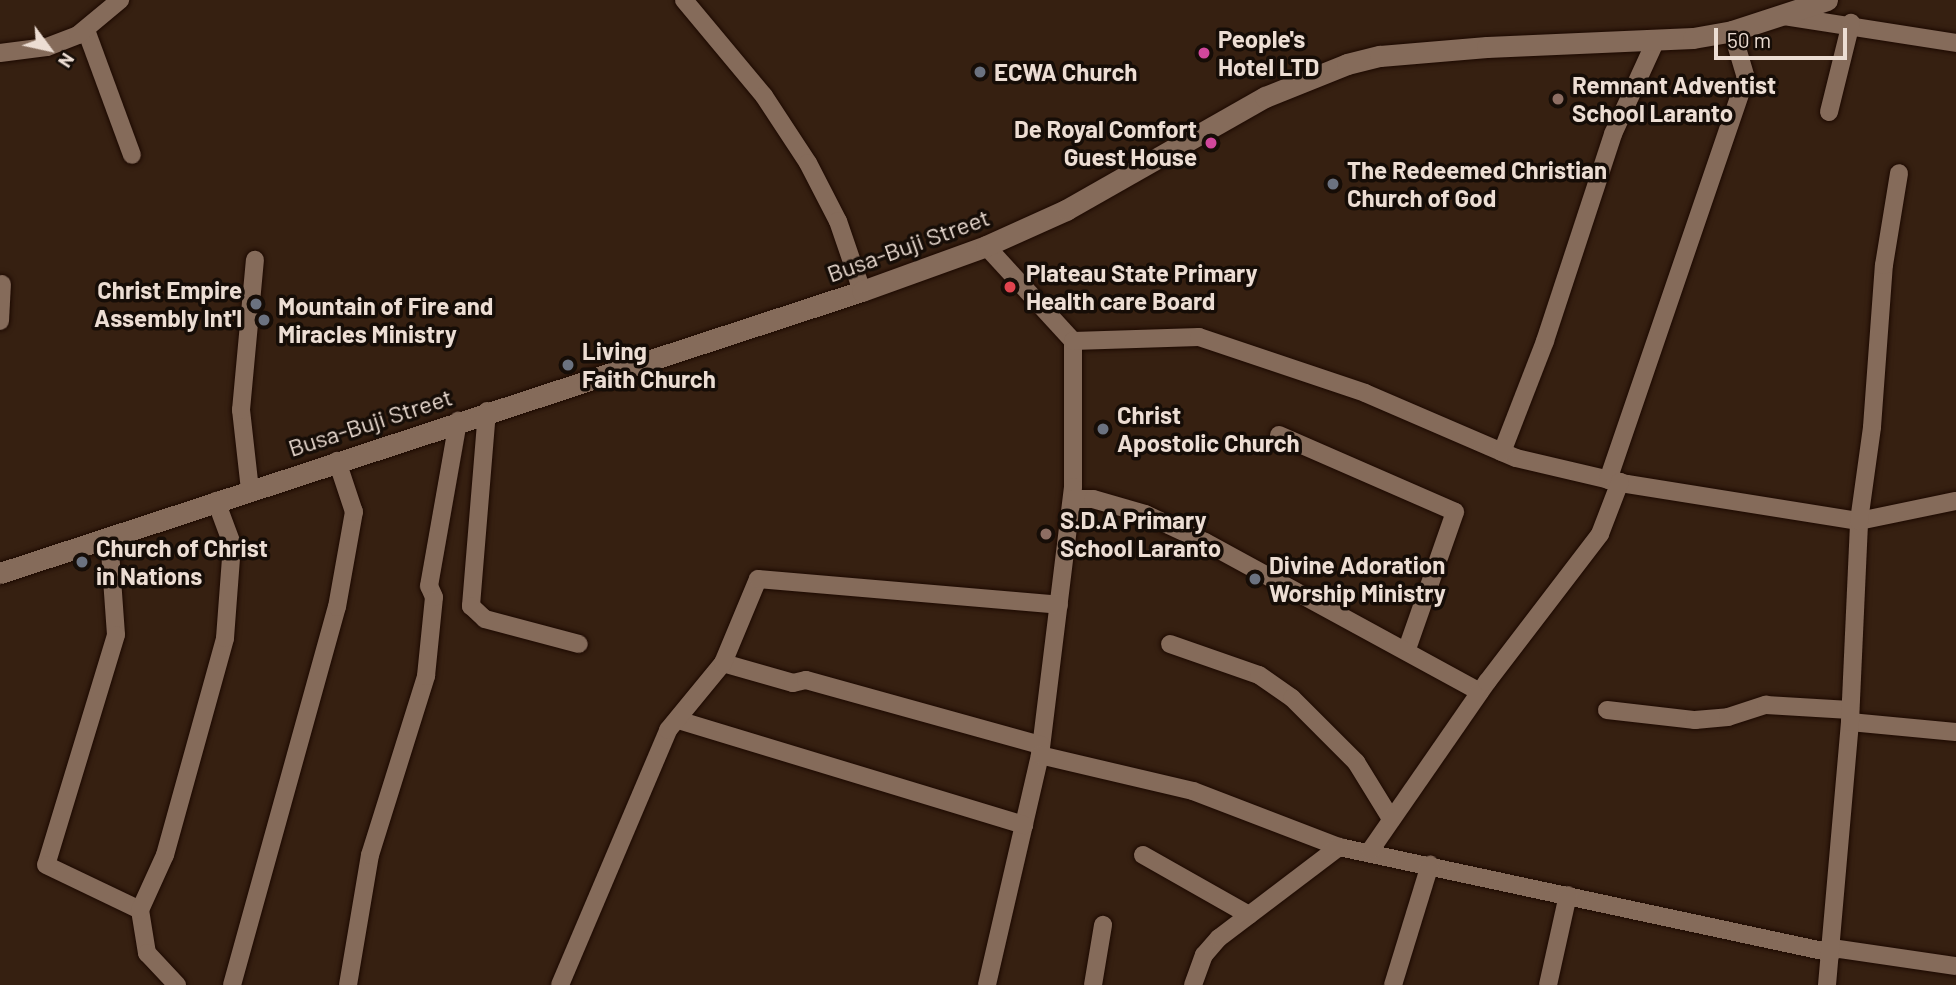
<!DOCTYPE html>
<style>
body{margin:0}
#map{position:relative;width:1956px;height:985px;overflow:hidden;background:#362011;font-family:Barlow,sans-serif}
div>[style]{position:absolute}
.roads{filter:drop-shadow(0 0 2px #1c0900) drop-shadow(0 0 2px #1c0900)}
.street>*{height:18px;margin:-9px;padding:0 9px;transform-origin:9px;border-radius:9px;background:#856b5a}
.secondary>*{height:21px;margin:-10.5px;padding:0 10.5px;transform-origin:10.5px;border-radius:10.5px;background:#856b5a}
.dots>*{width:19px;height:19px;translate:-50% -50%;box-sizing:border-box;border:4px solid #160d07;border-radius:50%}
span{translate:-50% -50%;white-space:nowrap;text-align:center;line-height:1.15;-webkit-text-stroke:7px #160d07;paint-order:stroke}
.poi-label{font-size:24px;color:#ecddd3;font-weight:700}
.left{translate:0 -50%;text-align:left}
.right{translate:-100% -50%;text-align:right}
.street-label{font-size:24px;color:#ecddd3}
.north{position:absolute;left:14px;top:14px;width:70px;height:70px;-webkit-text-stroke:5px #160d07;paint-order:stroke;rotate:123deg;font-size:19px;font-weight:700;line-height:28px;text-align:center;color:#ecddd3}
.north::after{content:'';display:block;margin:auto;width:24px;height:32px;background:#ecddd3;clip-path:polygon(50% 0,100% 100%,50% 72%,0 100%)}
.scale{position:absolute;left:1714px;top:28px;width:133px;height:32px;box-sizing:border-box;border:4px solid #ecddd3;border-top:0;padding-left:9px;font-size:21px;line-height:24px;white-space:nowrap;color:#ecddd3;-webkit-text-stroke:5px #160d07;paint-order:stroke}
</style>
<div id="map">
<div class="roads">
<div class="street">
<i style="left:684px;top:0;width:125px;rotate:50.2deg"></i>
<i style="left:764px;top:96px;width:80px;rotate:56.7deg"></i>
<i style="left:808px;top:163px;width:65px;rotate:62.7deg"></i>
<i style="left:838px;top:221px;width:74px;rotate:71.1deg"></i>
<i style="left:1784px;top:16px;width:174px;rotate:8.9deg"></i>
<i style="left:86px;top:30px;width:133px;rotate:69.8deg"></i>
<i style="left:0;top:53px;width:47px;rotate:-7.3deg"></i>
<i style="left:47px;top:47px;width:33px;rotate:-21deg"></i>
<i style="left:78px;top:35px;width:55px;rotate:-39.8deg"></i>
<i style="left:1829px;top:112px;width:92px;rotate:-76.1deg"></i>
<i style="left:986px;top:246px;width:129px;rotate:47.5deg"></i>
<i style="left:1073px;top:341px;width:146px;rotate:90deg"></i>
<i style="left:1073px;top:487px;width:270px;rotate:97deg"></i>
<i style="left:1040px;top:755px;width:236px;rotate:103deg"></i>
<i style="left:0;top:321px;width:37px;rotate:-87deg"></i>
<i style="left:1073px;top:341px;width:126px;rotate:-1.8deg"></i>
<i style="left:1199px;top:337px;width:175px;rotate:18.6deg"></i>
<i style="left:1365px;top:393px;width:164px;rotate:23.3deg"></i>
<i style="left:1516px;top:458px;width:114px;rotate:13.2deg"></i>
<i style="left:1627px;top:484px;width:235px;rotate:9.1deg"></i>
<i style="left:1859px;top:521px;width:99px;rotate:-11.7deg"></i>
<i style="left:487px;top:411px;width:196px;rotate:94.7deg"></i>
<i style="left:471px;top:606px;width:19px;rotate:43deg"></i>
<i style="left:485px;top:619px;width:97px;rotate:14.9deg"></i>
<i style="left:1279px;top:435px;width:192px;rotate:23.6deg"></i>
<i style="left:1455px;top:512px;width:145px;rotate:109.3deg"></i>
<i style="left:1502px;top:452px;width:119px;rotate:-68.8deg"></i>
<i style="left:1545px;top:341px;width:218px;rotate:-71.8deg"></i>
<i style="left:1613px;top:134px;width:103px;rotate:-65.4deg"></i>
<i style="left:1608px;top:480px;width:425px;rotate:-71.1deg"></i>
<i style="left:1746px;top:78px;width:49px;rotate:-106.6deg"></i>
<i style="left:250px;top:490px;width:81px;rotate:-96.4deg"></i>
<i style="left:241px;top:410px;width:151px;rotate:-84.7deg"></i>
<i style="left:1072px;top:499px;width:21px"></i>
<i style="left:1093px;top:499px;width:54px;rotate:16.1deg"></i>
<i style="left:1145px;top:514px;width:66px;rotate:25deg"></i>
<i style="left:1205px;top:542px;width:313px;rotate:28.6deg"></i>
<i style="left:109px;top:537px;width:98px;rotate:85.9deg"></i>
<i style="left:116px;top:635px;width:240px;rotate:106.9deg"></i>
<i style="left:46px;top:865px;width:104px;rotate:25.6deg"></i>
<i style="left:140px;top:910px;width:44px;rotate:80.8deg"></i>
<i style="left:147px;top:953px;width:44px;rotate:46.8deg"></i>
<i style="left:1170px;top:644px;width:94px;rotate:19.2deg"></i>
<i style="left:1259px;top:675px;width:40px;rotate:34.9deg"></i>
<i style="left:1292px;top:698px;width:91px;rotate:45deg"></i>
<i style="left:1356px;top:762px;width:67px;rotate:58.4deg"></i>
<i style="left:723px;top:663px;width:73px;rotate:15.9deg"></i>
<i style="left:793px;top:683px;width:13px;rotate:-13deg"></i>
<i style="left:806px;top:680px;width:244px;rotate:15.5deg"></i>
<i style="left:1607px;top:710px;width:89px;rotate:6.5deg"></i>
<i style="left:1695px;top:720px;width:33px;rotate:-5deg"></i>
<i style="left:1728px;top:717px;width:40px;rotate:-18deg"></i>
<i style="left:1766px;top:705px;width:84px;rotate:3.4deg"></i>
<i style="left:678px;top:720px;width:362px;rotate:16.9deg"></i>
<i style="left:1850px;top:722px;width:106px;rotate:5.4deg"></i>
<i style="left:1040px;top:755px;width:157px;rotate:13.2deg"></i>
<i style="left:1193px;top:791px;width:156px;rotate:21deg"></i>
<i style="left:1339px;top:847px;width:504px;rotate:12.13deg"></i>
<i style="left:1370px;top:851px;width:206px;rotate:-55.3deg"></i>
<i style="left:1487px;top:682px;width:186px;rotate:-52.6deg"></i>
<i style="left:1600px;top:534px;width:56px;rotate:-69deg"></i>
<i style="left:1143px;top:855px;width:122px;rotate:29.5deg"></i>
<i style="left:140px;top:910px;width:60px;rotate:-65.6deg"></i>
<i style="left:165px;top:855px;width:225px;rotate:-74.5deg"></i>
<i style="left:225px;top:638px;width:94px;rotate:-85.7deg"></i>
<i style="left:232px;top:544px;width:46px;rotate:-110.4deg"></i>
<i style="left:1832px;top:948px;width:125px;rotate:8.3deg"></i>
<i style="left:232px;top:985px;width:392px;rotate:-74.5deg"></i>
<i style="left:337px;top:607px;width:97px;rotate:-79.9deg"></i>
<i style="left:354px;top:512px;width:54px;rotate:-108.4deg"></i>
<i style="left:348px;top:985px;width:132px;rotate:-80.4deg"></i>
<i style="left:370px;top:855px;width:188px;rotate:-72.6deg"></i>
<i style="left:426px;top:676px;width:79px;rotate:-84.2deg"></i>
<i style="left:434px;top:597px;width:12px;rotate:-114deg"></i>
<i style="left:429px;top:586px;width:168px;rotate:-80deg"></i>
<i style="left:560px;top:985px;width:277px;rotate:-67deg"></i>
<i style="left:668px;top:730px;width:87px;rotate:-50.6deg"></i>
<i style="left:723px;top:663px;width:91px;rotate:-67.4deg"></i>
<i style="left:758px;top:579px;width:302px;rotate:4.9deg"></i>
<i style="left:1093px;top:985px;width:61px;rotate:-80.5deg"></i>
<i style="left:1193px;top:985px;width:32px;rotate:-70deg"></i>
<i style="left:1204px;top:955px;width:23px;rotate:-49deg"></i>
<i style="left:1219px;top:938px;width:151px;rotate:-37.2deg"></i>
<i style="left:1393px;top:985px;width:126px;rotate:-72.9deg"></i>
<i style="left:1548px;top:985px;width:92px;rotate:-77.5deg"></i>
<i style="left:1827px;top:985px;width:264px;rotate:-85deg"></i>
<i style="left:1850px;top:722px;width:201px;rotate:-87.4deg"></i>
<i style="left:1859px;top:521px;width:95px;rotate:-82.1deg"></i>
<i style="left:1872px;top:427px;width:162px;rotate:-85.8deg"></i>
<i style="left:1884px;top:265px;width:93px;rotate:-80.7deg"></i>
</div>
<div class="secondary">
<i style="left:0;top:573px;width:907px;rotate:-18.12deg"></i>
<i style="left:862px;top:291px;width:132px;rotate:-19.9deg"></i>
<i style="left:986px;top:246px;width:88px;rotate:-24.2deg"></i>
<i style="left:1066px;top:210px;width:229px;rotate:-29.6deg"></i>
<i style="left:1265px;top:97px;width:88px;rotate:-21.9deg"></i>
<i style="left:1347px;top:64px;width:34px;rotate:-14deg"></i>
<i style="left:1380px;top:56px;width:107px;rotate:-4.8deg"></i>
<i style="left:1487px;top:47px;width:206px;rotate:-2.5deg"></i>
<i style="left:1693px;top:38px;width:40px;rotate:-10deg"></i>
<i style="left:1732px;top:31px;width:100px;rotate:-18.1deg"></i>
</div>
</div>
<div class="dots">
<i style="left:1204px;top:53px;background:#d1479c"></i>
<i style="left:980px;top:72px;background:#6b7280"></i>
<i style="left:1558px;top:99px;background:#8d6e63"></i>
<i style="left:1211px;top:143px;background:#d1479c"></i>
<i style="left:1333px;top:184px;background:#6b7280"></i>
<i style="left:1010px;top:287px;background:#e0444e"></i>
<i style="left:256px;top:304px;background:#6b7280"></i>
<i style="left:264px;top:320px;background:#6b7280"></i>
<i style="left:568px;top:365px;background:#6b7280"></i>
<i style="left:1103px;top:429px;background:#6b7280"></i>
<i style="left:1046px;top:534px;background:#8d6e63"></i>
<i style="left:82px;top:562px;background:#6b7280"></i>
<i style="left:1255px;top:579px;background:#6b7280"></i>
</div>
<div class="poi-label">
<span class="left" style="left:1218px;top:53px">People's<br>Hotel LTD</span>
<span class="left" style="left:994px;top:72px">ECWA Church</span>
<span class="left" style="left:1572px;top:99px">Remnant Adventist<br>School Laranto</span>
<span class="right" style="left:1197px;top:143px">De Royal Comfort<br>Guest House</span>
<span class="left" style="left:1347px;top:184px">The Redeemed Christian<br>Church of God</span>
<span class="left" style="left:1026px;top:287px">Plateau State Primary<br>Health care Board</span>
<span class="right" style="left:242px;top:304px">Christ Empire<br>Assembly Int'l</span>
<span class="left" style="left:278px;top:320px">Mountain of Fire and<br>Miracles Ministry</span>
<span class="left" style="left:582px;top:365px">Living<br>Faith Church</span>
<span class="left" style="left:1117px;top:429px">Christ<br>Apostolic Church</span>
<span class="left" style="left:1060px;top:534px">S.D.A Primary<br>School Laranto</span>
<span class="left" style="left:96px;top:562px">Church of Christ<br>in Nations</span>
<span class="left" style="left:1269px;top:579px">Divine Adoration<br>Worship Ministry</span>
</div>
<div class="street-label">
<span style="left:908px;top:245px;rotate:-20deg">Busa-Buji Street</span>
<span style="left:370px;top:422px;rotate:-18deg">Busa-Buji Street</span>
</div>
<div class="north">N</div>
<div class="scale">50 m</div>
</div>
